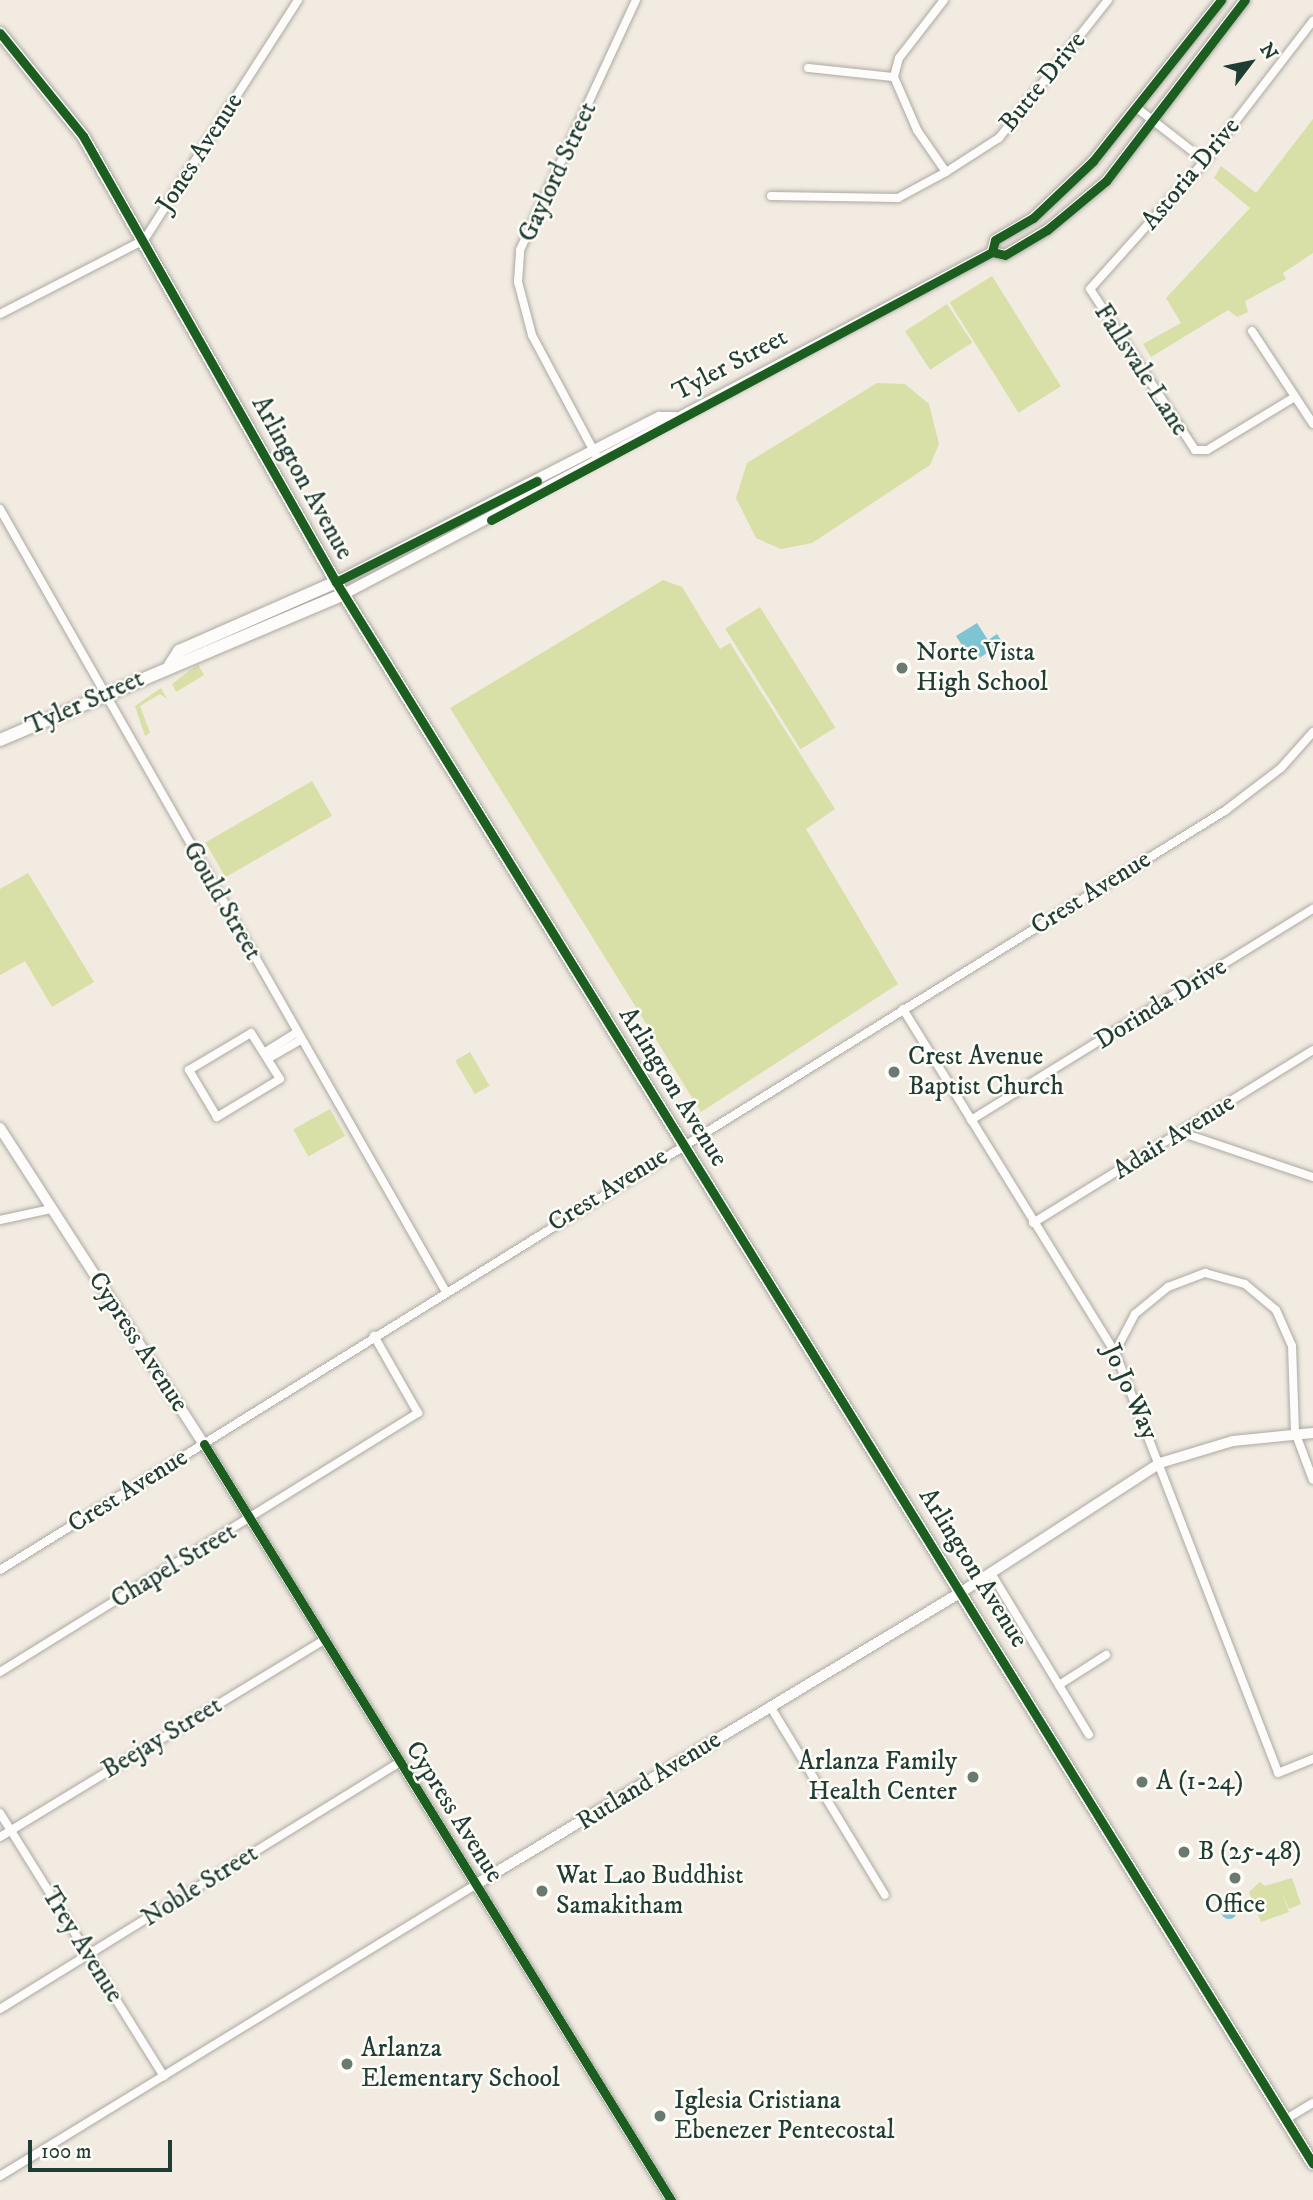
<!DOCTYPE html>
<style>
body{margin:0}
#map{position:relative;width:1313px;height:2200px;overflow:hidden;background:#f2ebe1;font-family:"IM FELL DW Pica",serif}
div>[style]{position:absolute}
.green>*{inset:0;background:#d8dfa7;transform-origin:0 0}
.water>*{inset:0;background:#7fc4d3}
.round{border-radius:50%}
.roads{filter:drop-shadow(0 0 2px #aaaaa3) drop-shadow(0 0 2px #aaaaa3)}
.street>*{height:8px;margin:-4px;padding:0 4px;transform-origin:4px;border-radius:4px;background:#fdfcfa}
.secondary>*{height:10px;margin:-5px;padding:0 5px;transform-origin:5px;border-radius:5px;background:#fdfcfa}
.primary>*{height:12px;margin:-6px;padding:0 6px;transform-origin:6px;border-radius:6px;background:#fdfcfa}
.cycleway>*{height:9px;margin:-4.5px;padding:0 4.5px;transform-origin:4.5px;border-radius:4.5px;background:#1b5e20}
.dots>*{width:19px;height:19px;translate:-50% -50%;box-sizing:border-box;border:4px solid #fdfcf7;border-radius:50%}
span{translate:-50% -50%;white-space:nowrap;text-align:center;line-height:1.15;-webkit-text-stroke:5px #fdfcf7;paint-order:stroke}
.street-label{font-size:26px;color:#1f3d34}
.poi-label{font-size:26px;color:#1f3d34}
.left{translate:0 -50%;text-align:left}
.right{translate:-100% -50%;text-align:right}
.north{position:absolute;left:1215px;top:28px;width:70px;height:70px;-webkit-text-stroke:5px #fdfcf7;paint-order:stroke;rotate:58deg;font-size:19px;font-weight:700;line-height:28px;text-align:center;color:#1f3d34}
.north::after{content:'';display:block;margin:auto;width:24px;height:32px;background:#1f3d34;clip-path:polygon(50% 0,100% 100%,50% 72%,0 100%)}
.scale{position:absolute;left:28px;top:2140px;width:144px;height:32px;box-sizing:border-box;border:4px solid #1f3d34;border-top:0;padding-left:9px;font-size:21px;line-height:24px;white-space:nowrap;color:#1f3d34;-webkit-text-stroke:5px #fdfcf7;paint-order:stroke}
</style>
<div id="map">
<div class="green">
<i style="clip-path:polygon(1313px 119px,1313px 253px,1283px 273px,1286px 279px,1245px 301px,1248px 312px,1237px 317px,1228px 310px,1151px 357px,1143px 344px,1181px 323px,1166px 298px,1250px 208px,1214px 178px,1221px 166px,1256px 193px)"></i>
<i style="left:992px;top:276px;width:130px;height:50px;rotate:58deg"></i>
<i style="left:947px;top:304px;width:46px;height:50px;rotate:57deg"></i>
<i style="clip-path:polygon(877px 383px,905px 384px,929px 404px,939px 444px,930px 465px,812px 543px,781px 549px,756px 538px,736px 498px,747px 463px)"></i>
<i style="clip-path:polygon(663px 580px,682px 587px,720px 649px,730px 643px,835px 809px,806px 829px,898px 984px,701px 1112px,450px 708px)"></i>
<i style="left:760px;top:607px;width:142px;height:41px;rotate:58deg"></i>
<i style="clip-path:polygon(198px 664px,204px 675px,176px 692px,172px 684px)"></i>
<i style="clip-path:polygon(161px 688px,167px 699px,160px 694px,140px 706px,150px 733px,145px 736px,135px 706px)"></i>
<i style="left:312px;top:781px;width:40px;height:123px;rotate:60deg"></i>
<i style="clip-path:polygon(28px 873px,94px 982px,52px 1007px,25px 961px,0 975px,0 889px)"></i>
<i style="left:470px;top:1052px;width:39px;height:17px;rotate:60deg"></i>
<i style="left:330px;top:1109px;width:31px;height:42px;rotate:61deg"></i>
<i style="clip-path:polygon(1292px 1878px,1301px 1904px,1289px 1909px,1281px 1891px,1289px 1912px,1261px 1922px,1249px 1892px,1260px 1882px,1265px 1886px)"></i>
</div>
<div class="water">
<i style="clip-path:polygon(977px 623px,988px 640px,997px 634px,1003px 643px,973px 662px,956px 636px)"></i>
<i class="round" style="left:1221px;top:1903px;width:16px;height:16px"></i>
</div>
<div class="roads">
<div class="street">
<i style="left:944px;top:0;width:73px;rotate:127.8deg"></i>
<i style="left:899px;top:58px;width:20px;rotate:105deg"></i>
<i style="left:894px;top:77px;width:58px;rotate:66.5deg"></i>
<i style="left:917px;top:130px;width:51px;rotate:55.4deg"></i>
<i style="left:808px;top:68px;width:86px;rotate:6deg"></i>
<i style="left:1137px;top:108px;width:86px;rotate:37.9deg"></i>
<i style="left:771px;top:196px;width:127px;rotate:0.9deg"></i>
<i style="left:898px;top:198px;width:55px;rotate:-28.4deg"></i>
<i style="left:946px;top:172px;width:63px;rotate:-32.7deg"></i>
<i style="left:999px;top:138px;width:176px;rotate:-51.7deg"></i>
<i style="left:0;top:314px;width:162px;rotate:-27.2deg"></i>
<i style="left:144px;top:240px;width:285px;rotate:-57.3deg"></i>
<i style="left:1252px;top:331px;width:111px;rotate:56.7deg"></i>
<i style="left:1293px;top:398px;width:100px;rotate:148.8deg"></i>
<i style="left:1207px;top:450px;width:12px;rotate:180deg"></i>
<i style="left:1195px;top:450px;width:192px;rotate:-123.1deg"></i>
<i style="left:1090px;top:289px;width:172px;rotate:-48.1deg"></i>
<i style="left:1205px;top:161px;width:177px;rotate:-52.4deg"></i>
<i style="left:596px;top:455px;width:136px;rotate:-118.1deg"></i>
<i style="left:532px;top:335px;width:55px;rotate:-104.8deg"></i>
<i style="left:518px;top:282px;width:32px;rotate:-86deg"></i>
<i style="left:520px;top:250px;width:276px;rotate:-65.1deg"></i>
<i style="left:0;top:509px;width:901px;rotate:60.33deg"></i>
<i style="left:903px;top:1009px;width:403px;rotate:58.3deg"></i>
<i style="left:1115px;top:1352px;width:451px;rotate:68.8deg"></i>
<i style="left:1278px;top:1773px;width:38px;rotate:-22deg"></i>
<i style="left:251px;top:1033px;width:54px;rotate:57.8deg"></i>
<i style="left:280px;top:1079px;width:74px;rotate:148.9deg"></i>
<i style="left:217px;top:1117px;width:55px;rotate:-120.8deg"></i>
<i style="left:189px;top:1070px;width:72px;rotate:-30.8deg"></i>
<i style="left:267px;top:1051px;width:36px;rotate:-32deg"></i>
<i style="left:271px;top:1057px;width:34px;rotate:-30deg"></i>
<i style="left:971px;top:1120px;width:402px;rotate:-31.7deg"></i>
<i style="left:1183px;top:1133px;width:137px;rotate:18.7deg"></i>
<i style="left:0;top:1220px;width:52px;rotate:-12.2deg"></i>
<i style="left:1033px;top:1223px;width:329px;rotate:-31.7deg"></i>
<i style="left:1115px;top:1352px;width:43px;rotate:-62.2deg"></i>
<i style="left:1135px;top:1314px;width:43px;rotate:-39.3deg"></i>
<i style="left:1168px;top:1287px;width:40px;rotate:-21deg"></i>
<i style="left:1205px;top:1273px;width:41px;rotate:15.4deg"></i>
<i style="left:1245px;top:1284px;width:40px;rotate:40deg"></i>
<i style="left:1276px;top:1310px;width:39px;rotate:66deg"></i>
<i style="left:1292px;top:1346px;width:86px;rotate:88deg"></i>
<i style="left:1295px;top:1432px;width:51px;rotate:69.4deg"></i>
<i style="left:0;top:1570px;width:1442px;rotate:-31.79deg"></i>
<i style="left:1226px;top:810px;width:69px;rotate:-37.4deg"></i>
<i style="left:1281px;top:768px;width:48px;rotate:-48.4deg"></i>
<i style="left:991px;top:1573px;width:189px;rotate:58.8deg"></i>
<i style="left:0;top:1672px;width:492px;rotate:-31.8deg"></i>
<i style="left:418px;top:1413px;width:89px;rotate:-119.7deg"></i>
<i style="left:1059px;top:1685px;width:56px;rotate:-32.6deg"></i>
<i style="left:770px;top:1706px;width:221px;rotate:58.7deg"></i>
<i style="left:0;top:1813px;width:310px;rotate:58.1deg"></i>
<i style="left:0;top:1837px;width:379px;rotate:-31.3deg"></i>
<i style="left:0;top:2009px;width:469px;rotate:-31.7deg"></i>
<i style="left:1286px;top:2119px;width:31px;rotate:-31deg"></i>
<i style="left:0;top:2176px;width:557px;rotate:-31.49deg"></i>
</div>
<div class="secondary">
<i style="left:992px;top:252px;width:12px;rotate:-76deg"></i>
<i style="left:995px;top:240px;width:44px;rotate:-30.1deg"></i>
<i style="left:1033px;top:218px;width:83px;rotate:-43.5deg"></i>
<i style="left:1093px;top:161px;width:206px;rotate:-51.5deg"></i>
<i style="left:336px;top:582px;width:363px;rotate:-27.1deg"></i>
<i style="left:659px;top:417px;width:16px"></i>
<i style="left:344px;top:594px;width:733px;rotate:-27.82deg"></i>
<i style="left:992px;top:252px;width:13px;rotate:13deg"></i>
<i style="left:1005px;top:255px;width:49px;rotate:-30.8deg"></i>
<i style="left:1047px;top:230px;width:77px;rotate:-39.7deg"></i>
<i style="left:1106px;top:181px;width:228px;rotate:-52.5deg"></i>
<i style="left:0;top:1128px;width:376px;rotate:57.2deg"></i>
<i style="left:204px;top:1444px;width:889px;rotate:58.3deg"></i>
<i style="left:475px;top:1885px;width:570px;rotate:-31.07deg"></i>
<i style="left:963px;top:1591px;width:235px;rotate:-33deg"></i>
<i style="left:1160px;top:1463px;width:76px;rotate:-16.8deg"></i>
<i style="left:1233px;top:1441px;width:80px;rotate:-5.7deg"></i>
</div>
<div class="primary">
<i style="left:0;top:33px;width:132px;rotate:51.1deg"></i>
<i style="left:83px;top:136px;width:513px;rotate:60.44deg"></i>
<i style="left:336px;top:582px;width:1859px;rotate:58.3deg"></i>
<i style="left:170px;top:665px;width:17px;rotate:-57deg"></i>
<i style="left:179px;top:651px;width:171px;rotate:-23.7deg"></i>
<i style="left:0;top:740px;width:374px;rotate:-23deg"></i>
</div>
</div>
<div class="cycleway">
<i style="left:0;top:33px;width:132px;rotate:51.1deg"></i>
<i style="left:83px;top:136px;width:513px;rotate:60.44deg"></i>
<i style="left:336px;top:582px;width:1859px;rotate:58.3deg"></i>
<i style="left:992px;top:252px;width:12px;rotate:-76deg"></i>
<i style="left:995px;top:240px;width:44px;rotate:-30.1deg"></i>
<i style="left:1033px;top:218px;width:83px;rotate:-43.5deg"></i>
<i style="left:1093px;top:161px;width:206px;rotate:-51.5deg"></i>
<i style="left:491px;top:520px;width:568px;rotate:-28.14deg"></i>
<i style="left:992px;top:252px;width:13px;rotate:13deg"></i>
<i style="left:1005px;top:255px;width:49px;rotate:-30.8deg"></i>
<i style="left:1047px;top:230px;width:77px;rotate:-39.7deg"></i>
<i style="left:1106px;top:181px;width:228px;rotate:-52.5deg"></i>
<i style="left:336px;top:582px;width:225px;rotate:-26.7deg"></i>
<i style="left:204px;top:1444px;width:889px;rotate:58.3deg"></i>
</div>
<div class="dots">
<i style="left:902px;top:668px;background:#697a71"></i>
<i style="left:894px;top:1072px;background:#697a71"></i>
<i style="left:973px;top:1777px;background:#697a71"></i>
<i style="left:1142px;top:1782px;background:#697a71"></i>
<i style="left:1184px;top:1852px;background:#697a71"></i>
<i style="left:1235px;top:1878px;background:#697a71"></i>
<i style="left:542px;top:1891px;background:#697a71"></i>
<i style="left:347px;top:2064px;background:#697a71"></i>
<i style="left:660px;top:2116px;background:#697a71"></i>
</div>
<div class="street-label">
<span style="left:1043px;top:82px;rotate:-51deg">Butte Drive</span>
<span style="left:200px;top:153px;rotate:-57deg">Jones Avenue</span>
<span style="left:558px;top:172px;rotate:-65deg">Gaylord Street</span>
<span style="left:1191px;top:174px;rotate:-50deg">Astoria Drive</span>
<span style="left:730px;top:365px;rotate:-28deg">Tyler Street</span>
<span style="left:1141px;top:370px;rotate:57deg">Fallsvale Lane</span>
<span style="left:302px;top:478px;rotate:61deg">Arlington Avenue</span>
<span style="left:85px;top:703px;rotate:-24deg">Tyler Street</span>
<span style="left:1091px;top:893px;rotate:-32deg">Crest Avenue</span>
<span style="left:222px;top:901px;rotate:60deg">Gould Street</span>
<span style="left:1161px;top:1004px;rotate:-32deg">Dorinda Drive</span>
<span style="left:673px;top:1087px;rotate:58deg">Arlington Avenue</span>
<span style="left:1174px;top:1137px;rotate:-32deg">Adair Avenue</span>
<span style="left:608px;top:1190px;rotate:-32deg">Crest Avenue</span>
<span style="left:138px;top:1342px;rotate:57deg">Cypress Avenue</span>
<span style="left:1130px;top:1392px;rotate:66deg">Jo Jo Way</span>
<span style="left:128px;top:1491px;rotate:-32deg">Crest Avenue</span>
<span style="left:174px;top:1566px;rotate:-31deg">Chapel Street</span>
<span style="left:973px;top:1568px;rotate:58deg">Arlington Avenue</span>
<span style="left:162px;top:1738px;rotate:-31deg">Beejay Street</span>
<span style="left:649px;top:1781px;rotate:-32deg">Rutland Avenue</span>
<span style="left:454px;top:1812px;rotate:58deg">Cypress Avenue</span>
<span style="left:200px;top:1886px;rotate:-32deg">Noble Street</span>
<span style="left:82px;top:1945px;rotate:58deg">Trey Avenue</span>
</div>
<div class="poi-label">
<span class="left" style="left:916px;top:668px">Norte Vista<br>High School</span>
<span class="left" style="left:908px;top:1072px">Crest Avenue<br>Baptist Church</span>
<span class="right" style="left:957px;top:1777px">Arlanza Family<br>Health Center</span>
<span class="left" style="left:1156px;top:1782px">A (1-24)</span>
<span class="left" style="left:1198px;top:1852px">B (25-48)</span>
<span class="left" style="left:556px;top:1891px">Wat Lao Buddhist<br>Samakitham</span>
<span style="left:1235px;top:1905px">Office</span>
<span class="left" style="left:361px;top:2064px">Arlanza<br>Elementary School</span>
<span class="left" style="left:674px;top:2116px">Iglesia Cristiana<br>Ebenezer Pentecostal</span>
</div>
<div class="north">N</div>
<div class="scale">100 m</div>
</div>
